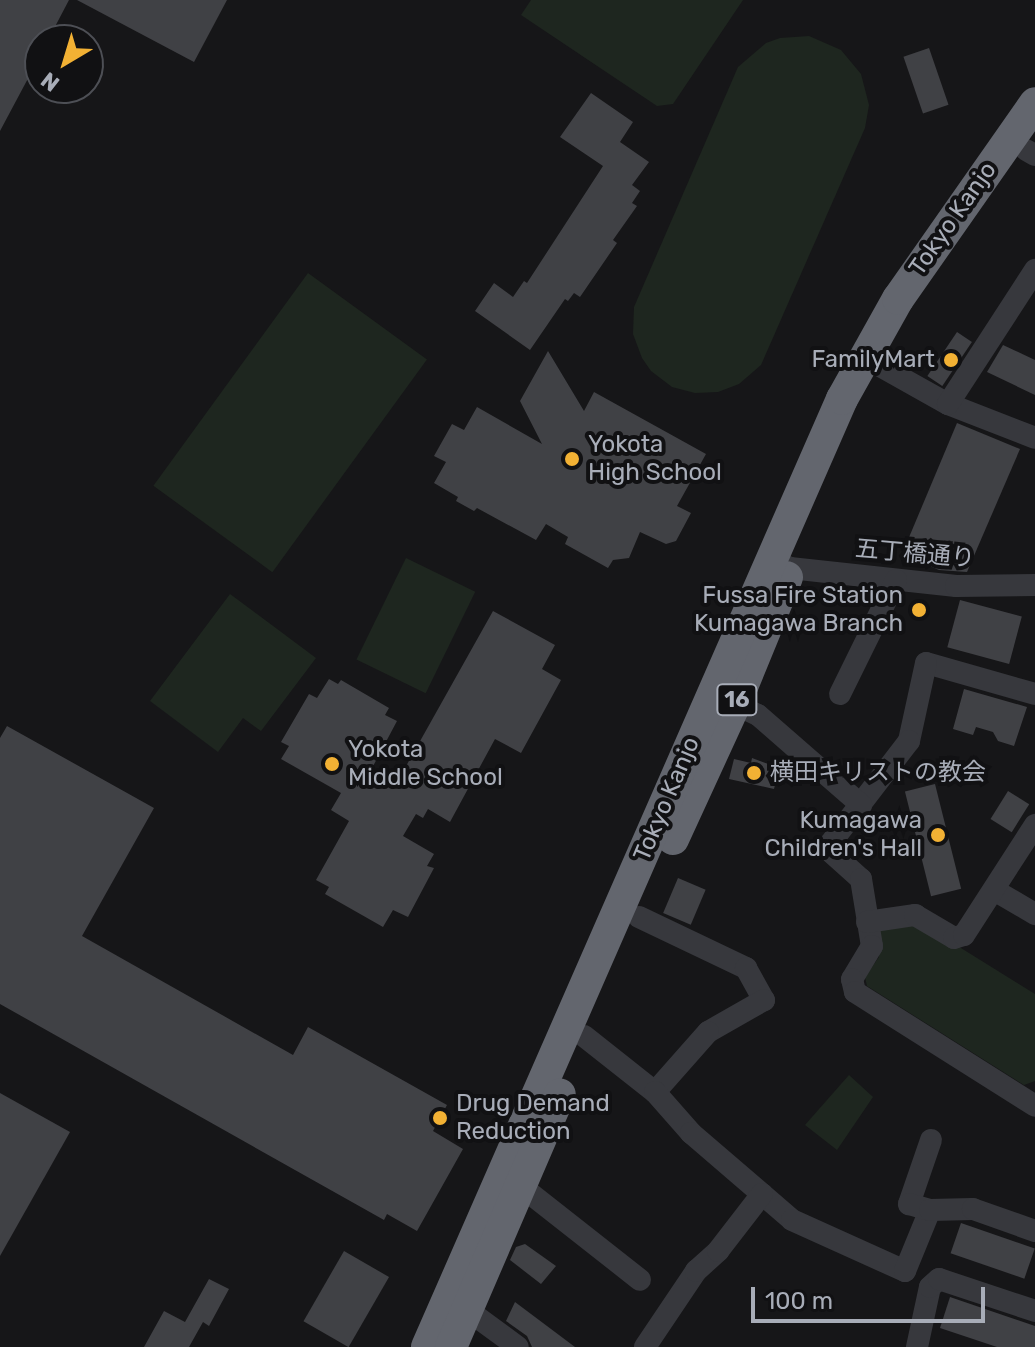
<!DOCTYPE html>
<meta charset="utf-8">
<style>
body{margin:0}
#map{position:relative;width:1035px;height:1347px;overflow:hidden;background:#161618;font-family:Rubik,"Noto Sans JP",sans-serif}
div>[style]{position:absolute}
.green>*{inset:0;background:#1e261f;transform-origin:0 0}
.building>*{inset:0;background:#404145;transform-origin:0 0}
.minor>*{height:22px;margin:-11px;padding:0 11px;transform-origin:11px;border-radius:11px;background:#37383d}
.highway>*{height:32px;margin:-16px;padding:0 16px;transform-origin:16px;border-radius:16px;background:#63666e}
.dots>*{width:22px;height:22px;translate:-50% -50%;box-sizing:border-box;border:4px solid #111113;border-radius:50%}
span{translate:-50% -50%;white-space:nowrap;text-align:center;line-height:1.15;-webkit-text-stroke:8px #111113;paint-order:stroke}
.shield-label span{padding:2px 6px;background:#111113;border:2px solid;border-radius:6px;-webkit-text-stroke-width:0}
.shield-label{font-size:22px;color:#a8adb8;font-weight:700}
.street-label{font-size:24px;color:#a8adb8}
.poi-label{font-size:24px;color:#a8adb8}
.right{translate:-100% -50%;text-align:right}
.left{translate:0 -50%;text-align:left}
.north{position:absolute;left:24px;top:24px;width:80px;height:80px;box-sizing:border-box;background:#111113;border:2px solid #4d4f55;border-radius:50%;rotate:218deg;font-size:22px;font-weight:700;line-height:32px;text-align:center;color:#a8adb8}
.north::after{content:'';display:block;margin:auto;width:28px;height:36px;background:#f2b134;clip-path:polygon(50% 0,100% 100%,50% 72%,0 100%)}
.scale{position:absolute;left:751px;top:1287px;width:234px;height:36px;box-sizing:border-box;border:4px solid #a8adb8;border-top:0;padding-left:10px;font-size:24px;line-height:28px;white-space:nowrap;color:#a8adb8;-webkit-text-stroke:6px #111113;paint-order:stroke}
</style>
<div id="map">
<div class="green">
<i style="clip-path:polygon(531px 0,743px 0,673px 104px,657px 106px,521px 15px)"></i>
<i style="clip-path:polygon(809px 36px,841px 50px,861px 74px,869px 105px,865px 128px,761px 365px,739px 384px,718px 392px,695px 393px,672px 387px,651px 371px,642px 358px,633px 334px,634px 307px,738px 67px,766px 43px,780px 38px)"></i>
<i style="left:308px;top:273px;width:147px;height:263px;rotate:36deg"></i>
<i style="left:406px;top:558px;width:77px;height:113px;rotate:26deg"></i>
<i style="clip-path:polygon(230px 594px,316px 658px,261px 731px,243px 718px,218px 752px,150px 701px)"></i>
<i style="clip-path:polygon(924px 925px,1035px 994px,1035px 1081px,1024px 1085px,867px 986px,865px 977px,879px 957px,875px 927px)"></i>
<i style="clip-path:polygon(849px 1075px,873px 1097px,837px 1150px,805px 1125px)"></i>
</div>
<div class="building">
<i style="clip-path:polygon(0 0,69px 0,48px 40px,40px 40px,40px 56px,0 131px)"></i>
<i style="clip-path:polygon(77px 0,227px 0,194px 62px)"></i>
<i style="left:929px;top:48px;width:60px;height:27px;rotate:71deg"></i>
<i style="clip-path:polygon(591px 93px,633px 122px,620px 142px,649px 162px,632px 185px,640px 191px,632px 203px,637px 206px,613px 240px,617px 243px,580px 297px,574px 293px,568px 301px,565px 299px,530px 350px,475px 311px,494px 283px,513px 297px,524px 281px,527px 283px,603px 166px,560px 137px)"></i>
<i style="left:957px;top:332px;width:18px;height:53px;rotate:34deg"></i>
<i style="clip-path:polygon(1003px 345px,1035px 360px,1035px 395px,987px 372px)"></i>
<i style="clip-path:polygon(548px 351px,584px 411px,594px 392px,706px 454px,677px 506px,691px 513px,676px 541px,666px 544px,640px 532px,629px 558px,613px 560px,608px 568px,565px 544px,568px 537px,546px 524px,536px 540px,477px 508px,474px 511px,456px 501px,458px 497px,434px 483px,446px 462px,434px 456px,452px 424px,464px 430px,477px 407px,542px 444px,520px 401px)"></i>
<i style="clip-path:polygon(957px 423px,1020px 449px,967px 572px,939px 570px,902px 554px)"></i>
<i style="left:960px;top:600px;width:64px;height:49px;rotate:15deg"></i>
<i style="clip-path:polygon(493px 611px,555px 645px,542px 669px,561px 680px,521px 753px,495px 739px,450px 822px,428px 809px,423px 818px,416px 814px,403px 836px,434px 854px,427px 866px,434px 868px,408px 917px,393px 910px,383px 927px,325px 894px,329px 887px,316px 880px,349px 821px,331px 810px,341px 793px,281px 759px,289px 746px,281px 742px,309px 694px,317px 698px,329px 679px,338px 684px,341px 680px,389px 708px,385px 715px,397px 721px,371px 770px,396px 784px)"></i>
<i style="clip-path:polygon(964px 689px,1027px 707px,1014px 746px,998px 741px,993px 732px,976px 727px,973px 735px,953px 729px)"></i>
<i style="clip-path:polygon(7px 726px,154px 808px,82px 936px,293px 1055px,308px 1027px,447px 1105px,433px 1131px,463px 1149px,417px 1231px,387px 1214px,384px 1220px,0 1004px,0 738px)"></i>
<i style="clip-path:polygon(752px 758px,779px 768px,774px 789px,729px 779px,734px 759px,751px 763px)"></i>
<i style="left:935px;top:784px;width:108px;height:31px;rotate:76deg"></i>
<i style="left:1008px;top:791px;width:25px;height:33px;rotate:32deg"></i>
<i style="left:678px;top:878px;width:30px;height:38px;rotate:23deg"></i>
<i style="clip-path:polygon(0 1093px,70px 1132px,0 1256px)"></i>
<i style="left:961px;top:1223px;width:78px;height:32px;rotate:19deg"></i>
<i style="clip-path:polygon(525px 1244px,556px 1266px,541px 1284px,510px 1260px,516px 1247px)"></i>
<i style="left:344px;top:1251px;width:52px;height:81px;rotate:30deg"></i>
<i style="clip-path:polygon(209px 1279px,229px 1289px,209px 1326px,203px 1322px,189px 1347px,144px 1347px,164px 1311px,185px 1322px)"></i>
<i style="clip-path:polygon(950px 1297px,1035px 1326px,1035px 1347px,997px 1347px,940px 1328px)"></i>
<i style="clip-path:polygon(515px 1302px,575px 1347px,532px 1347px,527px 1336px,506px 1321px)"></i>
</div>
<div class="minor">
<i style="left:1026px;top:150px;width:10px;rotate:29deg"></i>
<i style="left:880px;top:366px;width:78px;rotate:29.2deg"></i>
<i style="left:948px;top:404px;width:93px;rotate:21.3deg"></i>
<i style="left:948px;top:404px;width:160px;rotate:-57deg"></i>
<i style="left:772px;top:560px;width:20px;rotate:24deg"></i>
<i style="left:790px;top:568px;width:167px;rotate:6.2deg"></i>
<i style="left:956px;top:586px;width:79px;rotate:-0.7deg"></i>
<i style="left:840px;top:694px;width:127px;rotate:-63.8deg"></i>
<i style="left:1035px;top:694px;width:113px;rotate:-164.1deg"></i>
<i style="left:926px;top:663px;width:80px;rotate:102.3deg"></i>
<i style="left:909px;top:741px;width:130px;rotate:127.5deg"></i>
<i style="left:830px;top:844px;width:9px;rotate:77deg"></i>
<i style="left:832px;top:853px;width:39px;rotate:42deg"></i>
<i style="left:861px;top:879px;width:68px;rotate:80.7deg"></i>
<i style="left:872px;top:946px;width:39px;rotate:121deg"></i>
<i style="left:852px;top:979px;width:13px;rotate:77deg"></i>
<i style="left:855px;top:992px;width:213px;rotate:32.3deg"></i>
<i style="left:735px;top:704px;width:25px;rotate:26deg"></i>
<i style="left:758px;top:715px;width:137px;rotate:41.1deg"></i>
<i style="left:994px;top:890px;width:48px;rotate:30.3deg"></i>
<i style="left:639px;top:917px;width:119px;rotate:25.5deg"></i>
<i style="left:746px;top:968px;width:37px;rotate:61deg"></i>
<i style="left:764px;top:1000px;width:64px;rotate:150.3deg"></i>
<i style="left:708px;top:1032px;width:80px;rotate:131.5deg"></i>
<i style="left:867px;top:922px;width:49px;rotate:-8.3deg"></i>
<i style="left:915px;top:915px;width:45px;rotate:30.5deg"></i>
<i style="left:954px;top:938px;width:10px;rotate:-17deg"></i>
<i style="left:964px;top:935px;width:131px;rotate:-57.2deg"></i>
<i style="left:584px;top:1036px;width:90px;rotate:38.3deg"></i>
<i style="left:655px;top:1092px;width:55px;rotate:48.7deg"></i>
<i style="left:691px;top:1133px;width:133px;rotate:40.7deg"></i>
<i style="left:792px;top:1220px;width:124px;rotate:24.3deg"></i>
<i style="left:905px;top:1271px;width:66px;rotate:-67.7deg"></i>
<i style="left:931px;top:1140px;width:68px;rotate:109deg"></i>
<i style="left:909px;top:1204px;width:22px;rotate:16deg"></i>
<i style="left:930px;top:1210px;width:43px;rotate:-1.3deg"></i>
<i style="left:973px;top:1209px;width:66px;rotate:19.5deg"></i>
<i style="left:522px;top:1187px;width:150px;rotate:38.2deg"></i>
<i style="left:466px;top:1309px;width:64px;rotate:36.2deg"></i>
<i style="left:645px;top:1347px;width:92px;rotate:-56.1deg"></i>
<i style="left:696px;top:1271px;width:30px;rotate:-42deg"></i>
<i style="left:718px;top:1251px;width:72px;rotate:-52.3deg"></i>
<i style="left:917px;top:1347px;width:61px;rotate:-77.8deg"></i>
<i style="left:930px;top:1287px;width:12px;rotate:-42deg"></i>
<i style="left:939px;top:1279px;width:101px;rotate:18.4deg"></i>
</div>
<div class="highway">
<i style="left:673px;top:839px;width:149px;rotate:-65.3deg"></i>
<i style="left:735px;top:704px;width:137px;rotate:-67.7deg"></i>
<i style="left:427px;top:1347px;width:1035px;rotate:-66.36deg"></i>
<i style="left:842px;top:399px;width:115px;rotate:-60.8deg"></i>
<i style="left:898px;top:299px;width:239px;rotate:-55deg"></i>
<i style="left:451px;top:1347px;width:275px;rotate:-66.7deg"></i>
</div>
<div class="dots">
<i style="left:951px;top:360px;background:#f2b134"></i>
<i style="left:572px;top:459px;background:#f2b134"></i>
<i style="left:919px;top:610px;background:#f2b134"></i>
<i style="left:332px;top:764px;background:#f2b134"></i>
<i style="left:754px;top:773px;background:#f2b134"></i>
<i style="left:938px;top:835px;background:#f2b134"></i>
<i style="left:440px;top:1118px;background:#f2b134"></i>
</div>
<div class="shield-label">
<span style="left:737px;top:700px">16</span>
</div>
<div class="street-label">
<span style="left:953px;top:219px;rotate:-55deg">Tokyo Kanjo</span>
<span style="left:915px;top:554px;rotate:5deg">五丁橋通り</span>
<span style="left:667px;top:799px;rotate:-67deg">Tokyo Kanjo</span>
</div>
<div class="poi-label">
<span class="right" style="left:935px;top:360px">FamilyMart</span>
<span class="left" style="left:588px;top:459px">Yokota<br>High School</span>
<span class="right" style="left:903px;top:610px">Fussa Fire Station<br>Kumagawa Branch</span>
<span class="left" style="left:348px;top:764px">Yokota<br>Middle School</span>
<span class="left" style="left:770px;top:773px">横田キリストの教会</span>
<span class="right" style="left:922px;top:835px">Kumagawa<br>Children's Hall</span>
<span class="left" style="left:456px;top:1118px">Drug Demand<br>Reduction</span>
</div>
<div class="north">N</div>
<div class="scale">100 m</div>
</div>
